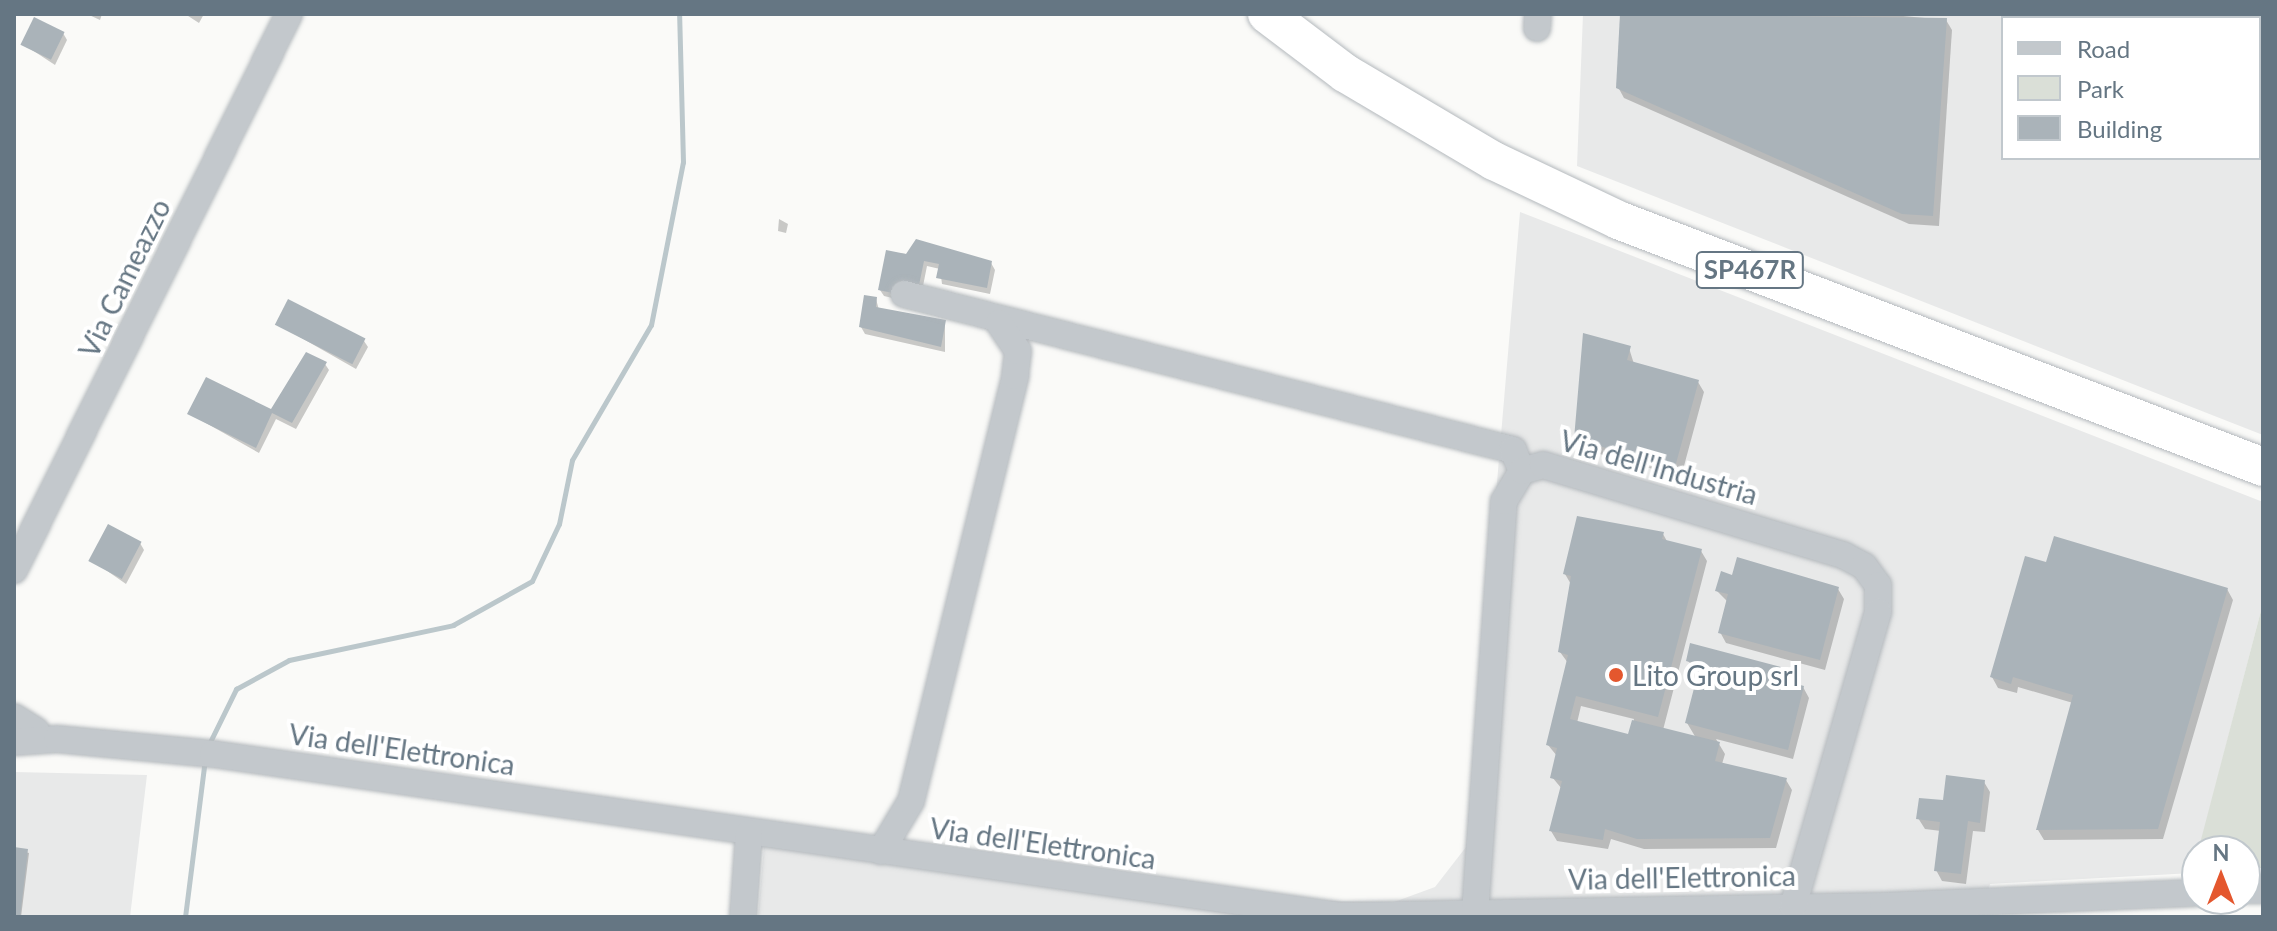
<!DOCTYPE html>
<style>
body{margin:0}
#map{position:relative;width:2277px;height:931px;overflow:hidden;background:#fafaf8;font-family:Lato,sans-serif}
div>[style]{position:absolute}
.built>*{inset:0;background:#e8e9e9}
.green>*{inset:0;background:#dadfd7}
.shadow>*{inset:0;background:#0003}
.stream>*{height:5px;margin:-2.5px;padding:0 2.5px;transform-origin:2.5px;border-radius:2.5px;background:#bbc7cb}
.building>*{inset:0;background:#aab3b9;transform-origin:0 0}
.roads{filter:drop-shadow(0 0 2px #b4b9bd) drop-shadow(0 0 2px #b4b9bd)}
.minor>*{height:26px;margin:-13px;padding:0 13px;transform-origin:13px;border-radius:13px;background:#c3c8cc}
.highway>*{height:38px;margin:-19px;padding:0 19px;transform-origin:19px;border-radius:19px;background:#fff}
.dots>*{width:22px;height:22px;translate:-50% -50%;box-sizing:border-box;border:4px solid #fff;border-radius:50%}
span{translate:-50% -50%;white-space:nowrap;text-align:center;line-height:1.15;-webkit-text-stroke:8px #fff;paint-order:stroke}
.shield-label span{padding:2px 6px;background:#fff;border:2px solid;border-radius:6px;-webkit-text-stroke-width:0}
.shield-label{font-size:26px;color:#657683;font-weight:700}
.street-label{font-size:28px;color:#657683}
.poi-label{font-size:28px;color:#657683}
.left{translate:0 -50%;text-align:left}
.frame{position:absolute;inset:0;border:16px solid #657683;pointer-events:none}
.legend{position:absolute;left:2001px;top:16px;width:260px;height:144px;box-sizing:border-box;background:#fff;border:2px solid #c1c8cd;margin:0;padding:10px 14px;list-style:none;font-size:24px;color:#657683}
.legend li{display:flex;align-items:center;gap:16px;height:40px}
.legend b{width:40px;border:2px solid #c1c8cd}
.north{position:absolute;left:2181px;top:835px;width:80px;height:80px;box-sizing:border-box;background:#fff;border:2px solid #c1c8cd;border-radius:50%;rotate:0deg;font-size:22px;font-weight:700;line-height:32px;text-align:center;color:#657683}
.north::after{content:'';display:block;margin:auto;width:28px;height:36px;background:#e4572e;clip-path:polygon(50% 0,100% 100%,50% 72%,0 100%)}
</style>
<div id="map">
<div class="built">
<i style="clip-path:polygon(evenodd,1583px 14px,2263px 14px,2263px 435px,1577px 166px,1583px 14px,2003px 18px,2259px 18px,2259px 158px,2003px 158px,2003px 18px)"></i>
<i style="clip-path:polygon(1520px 212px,2263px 502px,2263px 603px,2193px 873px,1990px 884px,1982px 917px,758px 917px,766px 822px,1291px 900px,1394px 902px,1435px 887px,1466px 847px)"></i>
<i style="clip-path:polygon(14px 772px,147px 775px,130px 917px,14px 917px)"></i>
</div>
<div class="green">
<i style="clip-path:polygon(2263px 603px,2263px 868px,2245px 869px,2245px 851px,2198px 851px)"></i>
</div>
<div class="shadow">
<i style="clip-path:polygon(87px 14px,102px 14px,100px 20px)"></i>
<i style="clip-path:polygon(185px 14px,204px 14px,199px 23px)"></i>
<i style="clip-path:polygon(1622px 14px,1882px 14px,1946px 20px,1952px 30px,1939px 226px,1909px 224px,1624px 98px,1618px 87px)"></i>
<i style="clip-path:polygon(2019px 14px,2263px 14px,2263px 32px,2259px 54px,2259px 18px,2019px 18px)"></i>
<i style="clip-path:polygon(63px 33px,67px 40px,55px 65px,23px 44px)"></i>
<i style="clip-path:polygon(779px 219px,788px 224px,786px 233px,778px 231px)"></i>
<i style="clip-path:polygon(888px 252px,991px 263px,995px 270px,990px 294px,942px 284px,940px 269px,927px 266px,922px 291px,901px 300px,884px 296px,880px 290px)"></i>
<i style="clip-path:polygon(876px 299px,879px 310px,945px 322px,945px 352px,865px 334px,861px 327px)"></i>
<i style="clip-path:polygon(277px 324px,364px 341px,368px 347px,356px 369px)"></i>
<i style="clip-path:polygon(1629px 348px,1634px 364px,1698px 382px,1704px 392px,1681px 477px,1582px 449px,1576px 439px)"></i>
<i style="clip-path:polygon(325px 364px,329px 370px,296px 429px,276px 419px,259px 453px,190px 414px,272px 411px)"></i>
<i style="clip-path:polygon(evenodd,1663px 534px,1668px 543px,1701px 551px,1707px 561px,1663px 730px,1696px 738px,1687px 723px,1700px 673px,1688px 661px,1784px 670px,1789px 684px,1803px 687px,1809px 698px,1793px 759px,1716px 739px,1725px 754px,1722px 764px,1786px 780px,1792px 790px,1776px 848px,1644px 849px,1611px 839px,1608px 849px,1557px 841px,1551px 831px,1562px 789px,1552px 777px,1557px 756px,1548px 745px,1568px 663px,1560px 652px,1572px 586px,1565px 574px,1663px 534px,1581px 706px,1634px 719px,1630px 736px,1577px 723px,1581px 706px)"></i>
<i style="clip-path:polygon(140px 543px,144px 550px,126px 584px,93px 561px)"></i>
<i style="clip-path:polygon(2048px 565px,2227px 589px,2233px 600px,2163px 839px,2044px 840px,2038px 830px,2073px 703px,2018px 687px,2017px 693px,1998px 688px,1992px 677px)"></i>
<i style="clip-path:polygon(1838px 589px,1844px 599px,1825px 670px,1726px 643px,1720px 632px,1728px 602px,1717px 591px)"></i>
<i style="clip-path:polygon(1984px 782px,1990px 792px,1985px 832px,1973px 831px,1966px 884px,1942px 881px,1936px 870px,1941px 831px,1925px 829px,1918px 818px)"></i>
<i style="clip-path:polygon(14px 849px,29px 853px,21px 917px,14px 917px)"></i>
</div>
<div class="stream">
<i style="left:208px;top:746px;width:64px;rotate:-63.8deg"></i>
<i style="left:236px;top:689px;width:60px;rotate:-28.7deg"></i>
<i style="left:289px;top:660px;width:168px;rotate:-12deg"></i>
<i style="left:453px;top:625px;width:90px;rotate:-29.1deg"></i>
<i style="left:532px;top:581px;width:63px;rotate:-64.7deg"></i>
<i style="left:559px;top:524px;width:65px;rotate:-78.5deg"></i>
<i style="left:572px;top:460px;width:156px;rotate:-59.7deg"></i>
<i style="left:651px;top:325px;width:166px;rotate:-78.9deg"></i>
<i style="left:683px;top:162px;width:148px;rotate:-91.5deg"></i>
<i style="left:185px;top:917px;width:159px;rotate:-82.8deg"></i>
</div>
<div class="building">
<i style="clip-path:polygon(1620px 14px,1947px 18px,1933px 216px,1902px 214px,1616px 88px)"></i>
<i style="clip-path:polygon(2017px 14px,2263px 14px,2263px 22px,2259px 18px,2017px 18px)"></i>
<i style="left:34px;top:17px;width:34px;height:31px;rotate:26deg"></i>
<i style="clip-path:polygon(916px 239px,992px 261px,987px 288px,936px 278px,939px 264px,924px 261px,919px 285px,901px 281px,898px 294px,878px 290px,886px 250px,906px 254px)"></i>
<i style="clip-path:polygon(864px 295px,877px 297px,876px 307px,946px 320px,941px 347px,859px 327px)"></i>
<i style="left:288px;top:299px;width:87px;height:29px;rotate:27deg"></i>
<i style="clip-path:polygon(1583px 333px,1631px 346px,1627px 360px,1699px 380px,1675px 467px,1574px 439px)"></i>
<i style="clip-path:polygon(306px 352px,327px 362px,292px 423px,272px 413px,256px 448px,187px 414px,206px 377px,271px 409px)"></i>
<i style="clip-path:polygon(1577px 516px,1664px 532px,1662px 539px,1702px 549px,1658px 717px,1576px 696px,1570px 719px,1628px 734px,1632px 720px,1720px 742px,1715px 761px,1787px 778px,1770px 838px,1637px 839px,1605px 829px,1603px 840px,1549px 831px,1562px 781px,1550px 778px,1557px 748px,1546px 745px,1568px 655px,1558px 652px,1571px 576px,1563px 574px)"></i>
<i style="left:108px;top:524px;width:38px;height:42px;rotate:28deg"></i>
<i style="clip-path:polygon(2054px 536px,2228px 588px,2158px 829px,2036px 830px,2073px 695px,2013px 677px,2011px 684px,1990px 677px,2025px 556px,2046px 562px)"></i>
<i style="clip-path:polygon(1737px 557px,1839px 587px,1820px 660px,1718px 633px,1728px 594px,1715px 591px,1721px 571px,1732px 575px)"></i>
<i style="clip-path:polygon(1690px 643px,1785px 668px,1782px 680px,1804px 686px,1788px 750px,1685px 723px,1700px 665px,1686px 661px)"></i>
<i style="clip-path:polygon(1946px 775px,1985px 780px,1980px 823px,1968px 821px,1961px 874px,1934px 871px,1940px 822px,1916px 819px,1919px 798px,1943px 800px)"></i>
<i style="clip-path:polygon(14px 847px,28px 849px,20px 917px,14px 917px)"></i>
</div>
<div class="roads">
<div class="minor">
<i style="left:1537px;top:28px;width:14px;rotate:-86deg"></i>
<i style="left:904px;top:294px;width:629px;rotate:14.37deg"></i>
<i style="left:1513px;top:450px;width:23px;rotate:67deg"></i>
<i style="left:14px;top:570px;width:620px;rotate:-63.68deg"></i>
<i style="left:14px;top:717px;width:26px;rotate:32deg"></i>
<i style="left:14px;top:742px;width:43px;rotate:-4deg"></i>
<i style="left:57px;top:739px;width:157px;rotate:5.5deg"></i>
<i style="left:213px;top:754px;width:1141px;rotate:8.17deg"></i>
<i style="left:1342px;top:916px;width:541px;rotate:-1.06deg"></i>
<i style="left:1883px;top:906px;width:314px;rotate:-2.4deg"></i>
<i style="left:881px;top:851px;width:58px;rotate:-59deg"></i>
<i style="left:911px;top:801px;width:438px;rotate:-76.2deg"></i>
<i style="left:1015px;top:376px;width:25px;rotate:-83deg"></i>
<i style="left:1018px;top:351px;width:34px;rotate:-124deg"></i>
<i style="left:2245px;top:890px;width:18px"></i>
<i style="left:1475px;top:913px;width:413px;rotate:-86deg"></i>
<i style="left:1504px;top:501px;width:35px;rotate:-59deg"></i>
<i style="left:1522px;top:471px;width:22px;rotate:-16deg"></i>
<i style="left:1543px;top:465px;width:313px;rotate:16.7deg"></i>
<i style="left:1843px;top:555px;width:24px;rotate:28deg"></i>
<i style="left:1864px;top:566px;width:24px;rotate:54deg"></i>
<i style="left:1878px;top:585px;width:27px;rotate:90deg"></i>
<i style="left:1878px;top:612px;width:306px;rotate:106.1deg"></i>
<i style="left:743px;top:917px;width:84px;rotate:-85.9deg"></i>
</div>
<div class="highway">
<i style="left:1267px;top:14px;width:98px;rotate:37.1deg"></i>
<i style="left:1345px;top:73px;width:173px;rotate:30.6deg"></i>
<i style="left:1494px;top:161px;width:137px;rotate:25.4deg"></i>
<i style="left:1618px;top:220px;width:691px;rotate:20.95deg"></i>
</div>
</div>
<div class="dots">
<i style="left:1616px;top:675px;background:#e4572e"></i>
</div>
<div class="shield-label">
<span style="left:1750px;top:270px">SP467R</span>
</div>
<div class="street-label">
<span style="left:124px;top:278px;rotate:-64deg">Via Cameazzo</span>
<span style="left:1659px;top:467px;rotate:16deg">Via dell'Industria</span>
<span style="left:402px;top:749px;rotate:8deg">Via dell'Elettronica</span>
<span style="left:1043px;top:843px;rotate:8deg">Via dell'Elettronica</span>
<span style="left:1682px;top:877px;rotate:-1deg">Via dell'Elettronica</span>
</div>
<div class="poi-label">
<span class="left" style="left:1632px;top:675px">Lito Group srl</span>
</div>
<div class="frame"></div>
<ul class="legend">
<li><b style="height:10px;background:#c3c8cc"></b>Road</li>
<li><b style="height:22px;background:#dadfd7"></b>Park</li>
<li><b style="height:22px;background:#aab3b9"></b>Building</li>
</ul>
<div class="north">N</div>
</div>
